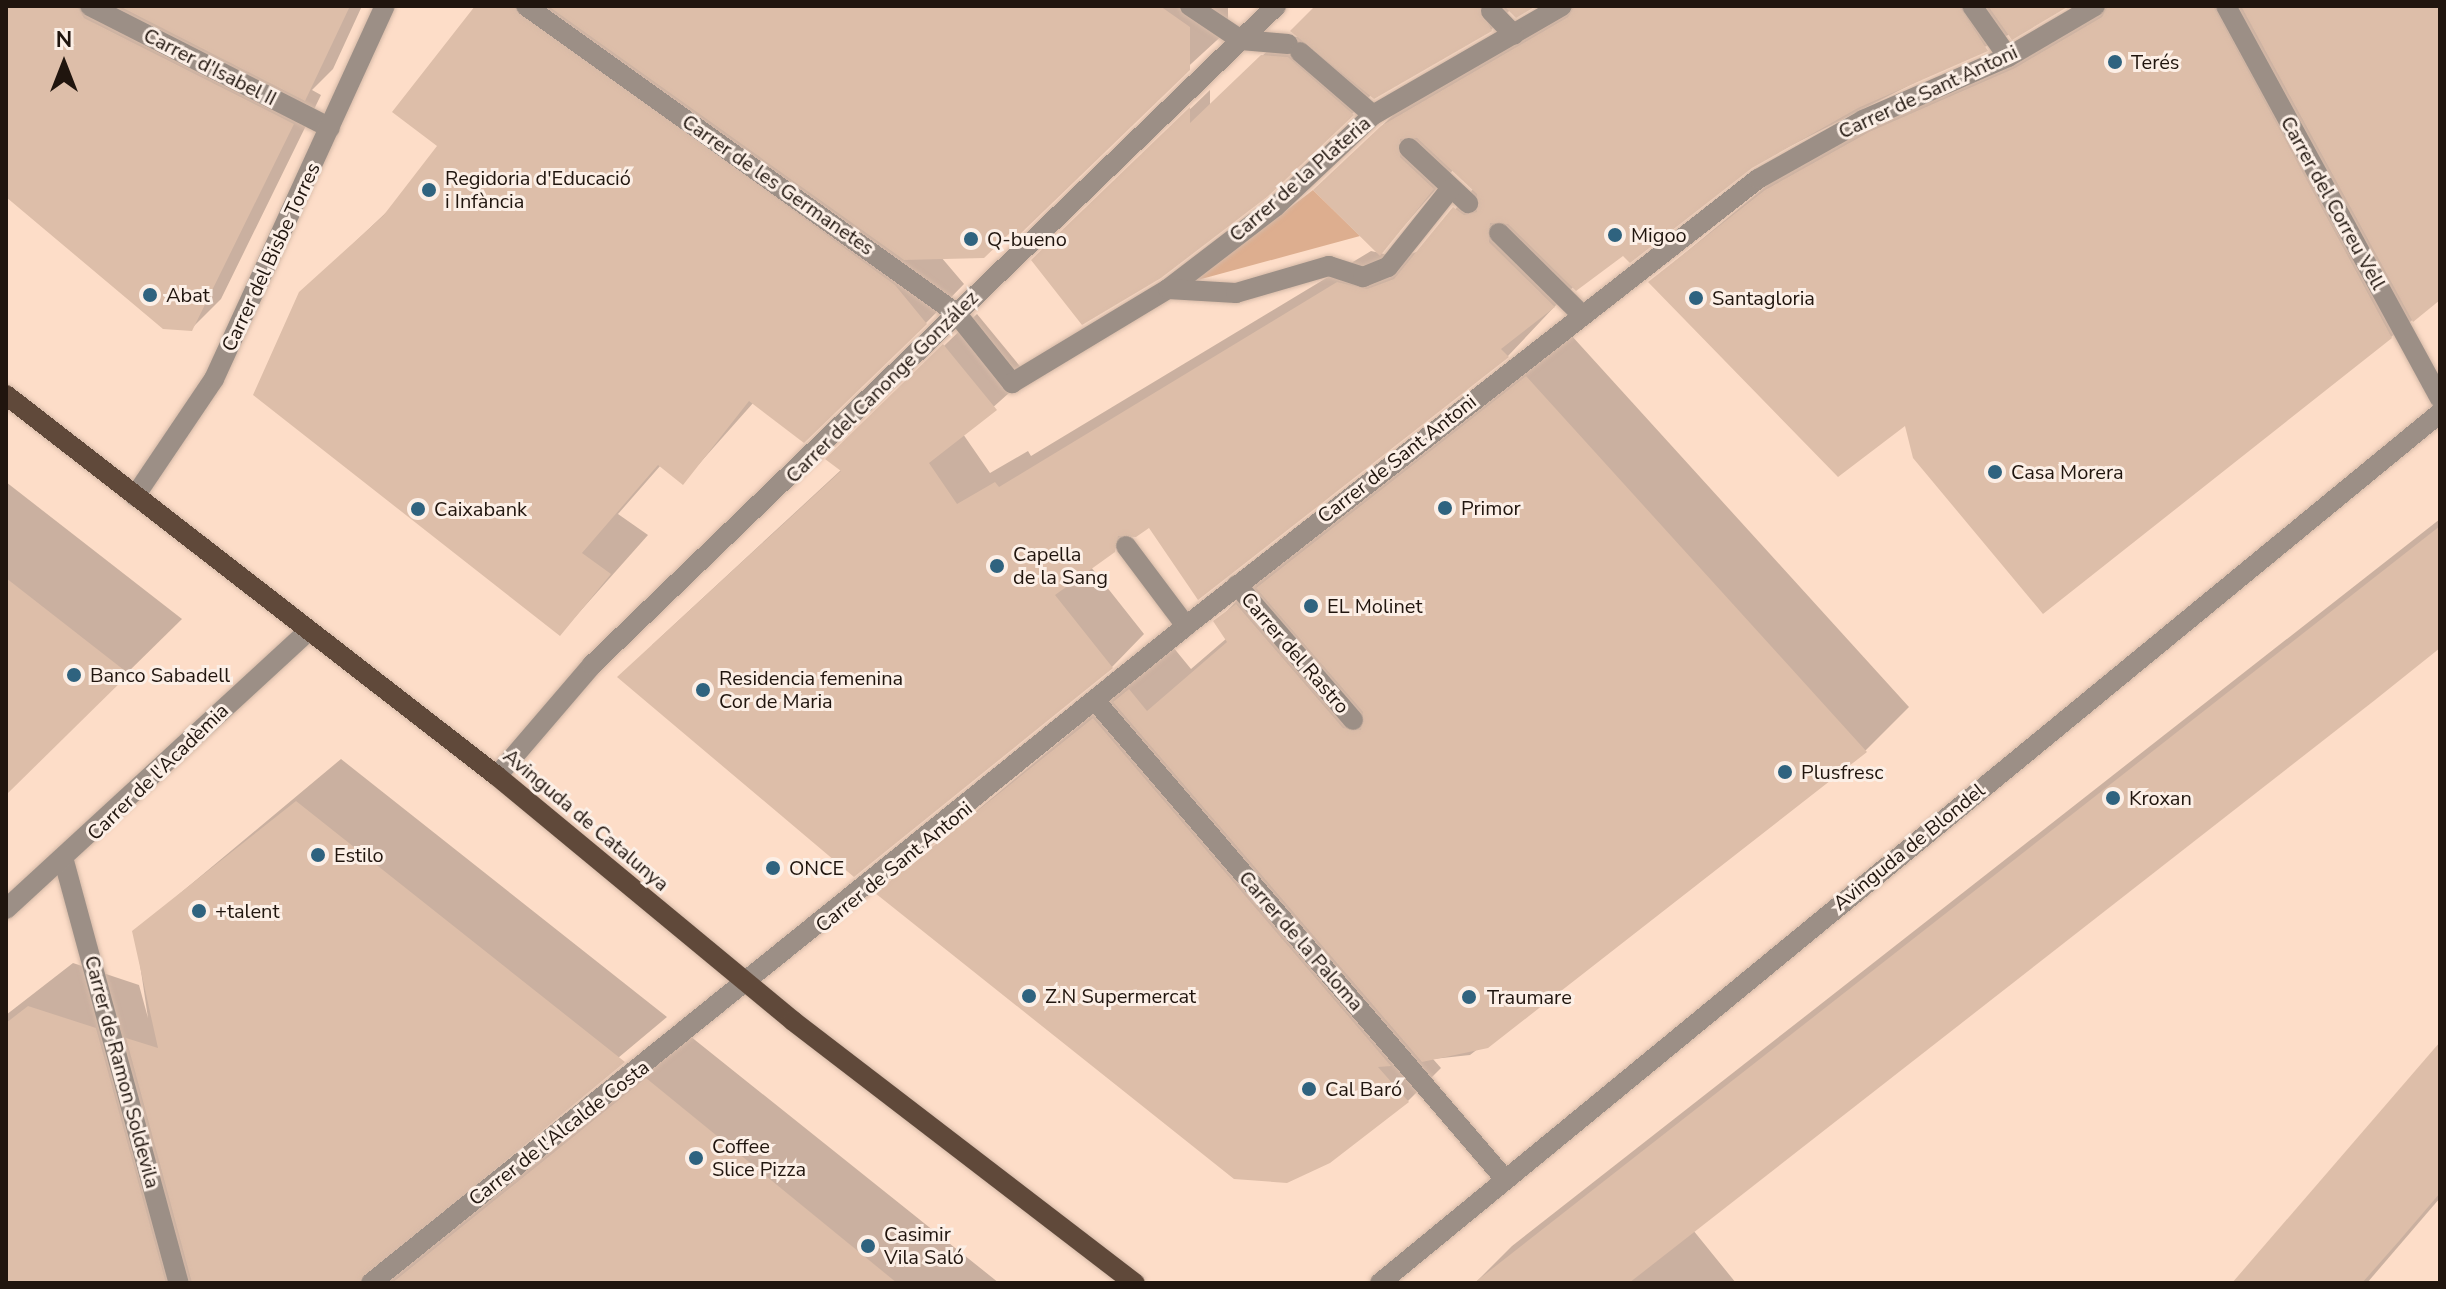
<!DOCTYPE html>
<meta charset="utf-8">
<style>
body{margin:0}
#map{position:relative;width:2446px;height:1289px;overflow:hidden;background:#fdddc8;font-family:"Nunito Sans",sans-serif}
div>[style]{position:absolute}
.green>*{inset:0;background:#ddae8f}
.shadow>*{inset:0;background:#0003}
.building>*{inset:0;background:#ddbea9}
.roads{filter:drop-shadow(0 0 2px #d5b9a7) drop-shadow(0 0 2px #d5b9a7)}
.minor>*{height:20px;margin:-10px;padding:0 10px;transform-origin:10px;border-radius:10px;background:#9c8f86}
.major>*{height:20px;margin:-10px;padding:0 10px;transform-origin:10px;border-radius:10px;background:#60493a}
.dots>*{width:22px;height:22px;translate:-50% -50%;box-sizing:border-box;border:4px solid #fcefe6;border-radius:50%}
span{translate:-50% -50%;white-space:nowrap;text-align:center;line-height:1.15;-webkit-text-stroke:6px #fcefe6;paint-order:stroke}
.poi-label{font-size:20px;color:#20150e}
.left{translate:0 -50%;text-align:left}
.street-label{font-size:20px;color:#20150e}
.frame{position:absolute;inset:0;border:8px solid #20150e;pointer-events:none}
.north{position:absolute;left:24px;top:24px;width:80px;height:80px;-webkit-text-stroke:6px #fcefe6;paint-order:stroke;rotate:0deg;font-size:22px;font-weight:700;line-height:32px;text-align:center;color:#20150e}
.north::after{content:'';display:block;margin:auto;width:28px;height:36px;background:#20150e;clip-path:polygon(50% 0,100% 100%,50% 72%,0 100%)}
</style>
<div id="map">
<div class="green">
<i style="clip-path:polygon(1313px 190px,1360px 236px,1194px 281px)"></i>
</div>
<div class="shadow">
<i style="clip-path:polygon(6px 6px,362px 6px,333px 69px,312px 90px,321px 95px,221px 299px,191px 329px,6px 194px)"></i>
<i style="clip-path:polygon(478px 6px,1228px 6px,1228px 30px,1010px 230px,941px 257px,964px 284px,926px 323px,754px 402px,683px 482px,661px 465px,618px 514px,648px 535px,560px 634px,301px 293px,394px 205px,439px 146px)"></i>
<i style="clip-path:polygon(1318px 6px,1532px 6px,1509px 11px,1491px 30px,1372px 94px,1352px 114px,1054px 240px,1210px 90px,1210px 106px,1283px 36px,1300px 37px)"></i>
<i style="clip-path:polygon(evenodd,1568px 6px,2065px 6px,1751px 166px,1574px 286px,1508px 356px,1129px 535px,1091px 567px,1144px 634px,1112px 667px,652px 645px,842px 469px,860px 427px,977px 314px,1028px 376px,963px 434px,990px 473px,1028px 451px,1031px 456px,1371px 251px,1380px 253px,1315px 190px,1415px 94px,1568px 6px,1453px 170px,1474px 188px,1419px 251px,1400px 258px,1380px 253px,1453px 170px)"></i>
<i style="clip-path:polygon(2095px 6px,2440px 6px,2440px 298px,2391px 337px,1906px 423px,1650px 282px,1800px 158px)"></i>
<i style="clip-path:polygon(1571px 335px,1909px 707px,1866px 750px,1470px 1055px,1433px 1059px,1441px 1068px,1408px 1101px,878px 893px,1173px 647px,1191px 669px,1227px 638px,1216px 622px,1259px 578px)"></i>
<i style="clip-path:polygon(6px 482px,182px 619px,6px 792px)"></i>
<i style="clip-path:polygon(2440px 519px,2440px 645px,1693px 1230px,1736px 1283px,1475px 1283px,1512px 1246px)"></i>
<i style="clip-path:polygon(341px 759px,667px 1017px,405px 1236px,690px 1036px,999px 1283px,6px 1283px,6px 1015px,73px 963px,139px 985px,148px 1018px,135px 931px)"></i>
<i style="clip-path:polygon(2440px 1046px,2440px 1198px,2367px 1283px,2235px 1283px)"></i>
</div>
<div class="building">
<i style="clip-path:polygon(6px 6px,77px 6px,84px 18px,294px 124px,192px 331px,163px 329px,6px 197px)"></i>
<i style="clip-path:polygon(119px 6px,350px 6px,305px 101px)"></i>
<i style="clip-path:polygon(475px 6px,513px 6px,895px 285px,927px 324px,804px 443px,749px 401px,683px 485px,658px 465px,582px 553px,611px 574px,560px 636px,253px 395px,299px 292px,383px 216px,437px 146px,392px 112px)"></i>
<i style="clip-path:polygon(548px 6px,1160px 6px,1190px 27px,1190px 70px,1015px 239px,1010px 233px,984px 258px,904px 260px)"></i>
<i style="clip-path:polygon(1315px 6px,1479px 6px,1492px 31px,1374px 99px,1290px 31px)"></i>
<i style="clip-path:polygon(1504px 6px,1536px 6px,1516px 18px)"></i>
<i style="clip-path:polygon(1575px 6px,1959px 6px,1988px 51px,1858px 108px,1752px 168px,1630px 263px,1623px 256px,1576px 291px,1508px 224px,1490px 223px,1489px 242px,1555px 307px,1501px 349px,1509px 357px,1198px 600px,1149px 528px,1136px 537px,1118px 536px,1115px 552px,1055px 595px,1113px 668px,854px 877px,617px 677px,841px 471px,825px 459px,943px 344px,997px 410px,929px 463px,957px 504px,995px 482px,999px 487px,1337px 282px,1367px 289px,1394px 279px,1453px 207px,1464px 215px,1477px 212px,1477px 194px,1417px 138px,1400px 139px,1400px 157px,1434px 189px,1380px 256px,1313px 190px,1381px 126px,1568px 17px)"></i>
<i style="clip-path:polygon(1988px 6px,2069px 6px,2012px 40px)"></i>
<i style="clip-path:polygon(2108px 6px,2213px 6px,2392px 338px,2043px 614px,1913px 458px,1905px 426px,1838px 477px,1648px 282px,1765px 190px,1869px 132px,2015px 68px,2102px 17px)"></i>
<i style="clip-path:polygon(2241px 6px,2440px 6px,2440px 300px,2413px 322px)"></i>
<i style="clip-path:polygon(1261px 55px,1288px 57px,1354px 115px,1267px 197px,1161px 278px,1082px 325px,1031px 260px,1190px 107px,1190px 123px)"></i>
<i style="clip-path:polygon(1526px 376px,1867px 752px,1488px 1048px,1422px 1062px,1113px 702px,1129px 689px,1147px 711px,1227px 642px,1213px 621px,1236px 604px,1343px 728px,1361px 730px,1363px 712px,1256px 588px)"></i>
<i style="clip-path:polygon(2440px 526px,2440px 648px,2375px 700px,1629px 1283px,1474px 1283px)"></i>
<i style="clip-path:polygon(6px 578px,129px 674px,6px 795px)"></i>
<i style="clip-path:polygon(1093px 718px,1391px 1066px,1378px 1067px,1409px 1102px,1330px 1163px,1287px 1183px,1234px 1179px,875px 893px)"></i>
<i style="clip-path:polygon(296px 801px,625px 1062px,358px 1283px,192px 1283px,126px 1038px,158px 1048px,132px 931px)"></i>
<i style="clip-path:polygon(28px 1006px,96px 1028px,166px 1283px,6px 1283px,6px 1023px)"></i>
<i style="clip-path:polygon(2440px 1042px,2440px 1193px,2399px 1241px,2362px 1283px,2232px 1283px)"></i>
<i style="clip-path:polygon(646px 1078px,897px 1283px,392px 1283px)"></i>
</div>
<div class="roads">
<div class="minor">
<i style="left:90px;top:6px;width:269px;rotate:26.9deg"></i>
<i style="left:526px;top:6px;width:528px;rotate:35.53deg"></i>
<i style="left:956px;top:313px;width:90px;rotate:51.3deg"></i>
<i style="left:1012px;top:383px;width:182px;rotate:-31.1deg"></i>
<i style="left:1168px;top:289px;width:135px;rotate:-37.5deg"></i>
<i style="left:1275px;top:207px;width:134px;rotate:-43.2deg"></i>
<i style="left:1373px;top:115px;width:218px;rotate:-30deg"></i>
<i style="left:1190px;top:6px;width:61px;rotate:33.7deg"></i>
<i style="left:1241px;top:40px;width:47px;rotate:4.9deg"></i>
<i style="left:1972px;top:6px;width:62px;rotate:54.8deg"></i>
<i style="left:2226px;top:6px;width:447px;rotate:61.4deg"></i>
<i style="left:1491px;top:11px;width:33px;rotate:46deg"></i>
<i style="left:1300px;top:52px;width:96px;rotate:40.8deg"></i>
<i style="left:1409px;top:148px;width:81px;rotate:43deg"></i>
<i style="left:1499px;top:233px;width:115px;rotate:44.6deg"></i>
<i style="left:1168px;top:289px;width:68px;rotate:3.4deg"></i>
<i style="left:1236px;top:293px;width:97px;rotate:-16.2deg"></i>
<i style="left:1329px;top:266px;width:36px;rotate:18deg"></i>
<i style="left:1363px;top:277px;width:27px;rotate:-22deg"></i>
<i style="left:1388px;top:267px;width:101px;rotate:-51.4deg"></i>
<i style="left:135px;top:496px;width:141px;rotate:-56deg"></i>
<i style="left:214px;top:379px;width:410px;rotate:-65.4deg"></i>
<i style="left:1126px;top:546px;width:100px;rotate:53.1deg"></i>
<i style="left:1237px;top:585px;width:178px;rotate:49.3deg"></i>
<i style="left:1098px;top:704px;width:624px;rotate:49.42deg"></i>
<i style="left:497px;top:776px;width:146px;rotate:-49.4deg"></i>
<i style="left:592px;top:665px;width:950px;rotate:-43.93deg"></i>
<i style="left:64px;top:861px;width:437px;rotate:74.8deg"></i>
<i style="left:6px;top:909px;width:409px;rotate:-42.6deg"></i>
<i style="left:371px;top:1283px;width:1047px;rotate:-38.87deg"></i>
<i style="left:1186px;top:626px;width:726px;rotate:-38.01deg"></i>
<i style="left:1758px;top:179px;width:120px;rotate:-29.3deg"></i>
<i style="left:1863px;top:120px;width:158px;rotate:-23.5deg"></i>
<i style="left:2008px;top:57px;width:101px;rotate:-30.4deg"></i>
<i style="left:1380px;top:1283px;width:1371px;rotate:-39.38deg"></i>
</div>
<div class="major">
<i style="left:6px;top:395px;width:621px;rotate:37.81deg"></i>
<i style="left:497px;top:776px;width:384px;rotate:39.6deg"></i>
<i style="left:793px;top:1021px;width:431px;rotate:37.5deg"></i>
</div>
</div>
<div class="dots">
<i style="left:2115px;top:62px;background:#2f637f"></i>
<i style="left:429px;top:190px;background:#2f637f"></i>
<i style="left:1615px;top:235px;background:#2f637f"></i>
<i style="left:971px;top:239px;background:#2f637f"></i>
<i style="left:150px;top:295px;background:#2f637f"></i>
<i style="left:1696px;top:298px;background:#2f637f"></i>
<i style="left:1995px;top:472px;background:#2f637f"></i>
<i style="left:1445px;top:508px;background:#2f637f"></i>
<i style="left:418px;top:509px;background:#2f637f"></i>
<i style="left:997px;top:566px;background:#2f637f"></i>
<i style="left:1311px;top:606px;background:#2f637f"></i>
<i style="left:74px;top:675px;background:#2f637f"></i>
<i style="left:703px;top:690px;background:#2f637f"></i>
<i style="left:1785px;top:772px;background:#2f637f"></i>
<i style="left:2113px;top:798px;background:#2f637f"></i>
<i style="left:318px;top:855px;background:#2f637f"></i>
<i style="left:773px;top:868px;background:#2f637f"></i>
<i style="left:199px;top:911px;background:#2f637f"></i>
<i style="left:1029px;top:996px;background:#2f637f"></i>
<i style="left:1469px;top:997px;background:#2f637f"></i>
<i style="left:1309px;top:1089px;background:#2f637f"></i>
<i style="left:696px;top:1158px;background:#2f637f"></i>
<i style="left:868px;top:1246px;background:#2f637f"></i>
</div>
<div class="poi-label">
<span class="left" style="left:2131px;top:62px">Terés</span>
<span class="left" style="left:445px;top:190px">Regidoria d'Educació<br>i Infància</span>
<span class="left" style="left:1631px;top:235px">Migoo</span>
<span class="left" style="left:987px;top:239px">Q-bueno</span>
<span class="left" style="left:166px;top:295px">Abat</span>
<span class="left" style="left:1712px;top:298px">Santagloria</span>
<span class="left" style="left:2011px;top:472px">Casa Morera</span>
<span class="left" style="left:1461px;top:508px">Primor</span>
<span class="left" style="left:434px;top:509px">Caixabank</span>
<span class="left" style="left:1013px;top:566px">Capella<br>de la Sang</span>
<span class="left" style="left:1327px;top:606px">EL Molinet</span>
<span class="left" style="left:90px;top:675px">Banco Sabadell</span>
<span class="left" style="left:719px;top:690px">Residencia femenina<br>Cor de Maria</span>
<span class="left" style="left:1801px;top:772px">Plusfresc</span>
<span class="left" style="left:2129px;top:798px">Kroxan</span>
<span class="left" style="left:334px;top:855px">Estilo</span>
<span class="left" style="left:789px;top:868px">ONCE</span>
<span class="left" style="left:215px;top:911px">+talent</span>
<span class="left" style="left:1045px;top:996px">Z.N Supermercat</span>
<span class="left" style="left:1487px;top:997px">Traumare</span>
<span class="left" style="left:1325px;top:1089px">Cal Baró</span>
<span class="left" style="left:712px;top:1158px">Coffee<br>Slice Pizza</span>
<span class="left" style="left:884px;top:1246px">Casimir<br>Vila Saló</span>
</div>
<div class="street-label">
<span style="left:210px;top:67px;rotate:27deg">Carrer d'Isabel II</span>
<span style="left:1928px;top:92px;rotate:-25deg">Carrer de Sant Antoni</span>
<span style="left:1300px;top:179px;rotate:-41deg">Carrer de la Plateria</span>
<span style="left:778px;top:185px;rotate:35deg">Carrer de les Germanetes</span>
<span style="left:2333px;top:203px;rotate:61deg">Carrer del Correu Vell</span>
<span style="left:271px;top:257px;rotate:-65deg">Carrer del Bisbe Torres</span>
<span style="left:882px;top:387px;rotate:-45deg">Carrer del Canonge González</span>
<span style="left:1397px;top:459px;rotate:-38deg">Carrer de Sant Antoni</span>
<span style="left:1295px;top:653px;rotate:49deg">Carrer del Rastro</span>
<span style="left:158px;top:772px;rotate:-44deg">Carrer de l'Acadèmia</span>
<span style="left:586px;top:820px;rotate:40deg">Avinguda de Catalunya</span>
<span style="left:1909px;top:847px;rotate:-39deg">Avinguda de Blondel</span>
<span style="left:894px;top:867px;rotate:-39deg">Carrer de Sant Antoni</span>
<span style="left:1301px;top:941px;rotate:49deg">Carrer de la Paloma</span>
<span style="left:122px;top:1072px;rotate:75deg">Carrer de Ramon Soldevila</span>
<span style="left:559px;top:1133px;rotate:-38deg">Carrer de l'Alcalde Costa</span>
</div>
<div class="frame"></div>
<div class="north">N</div>
</div>
